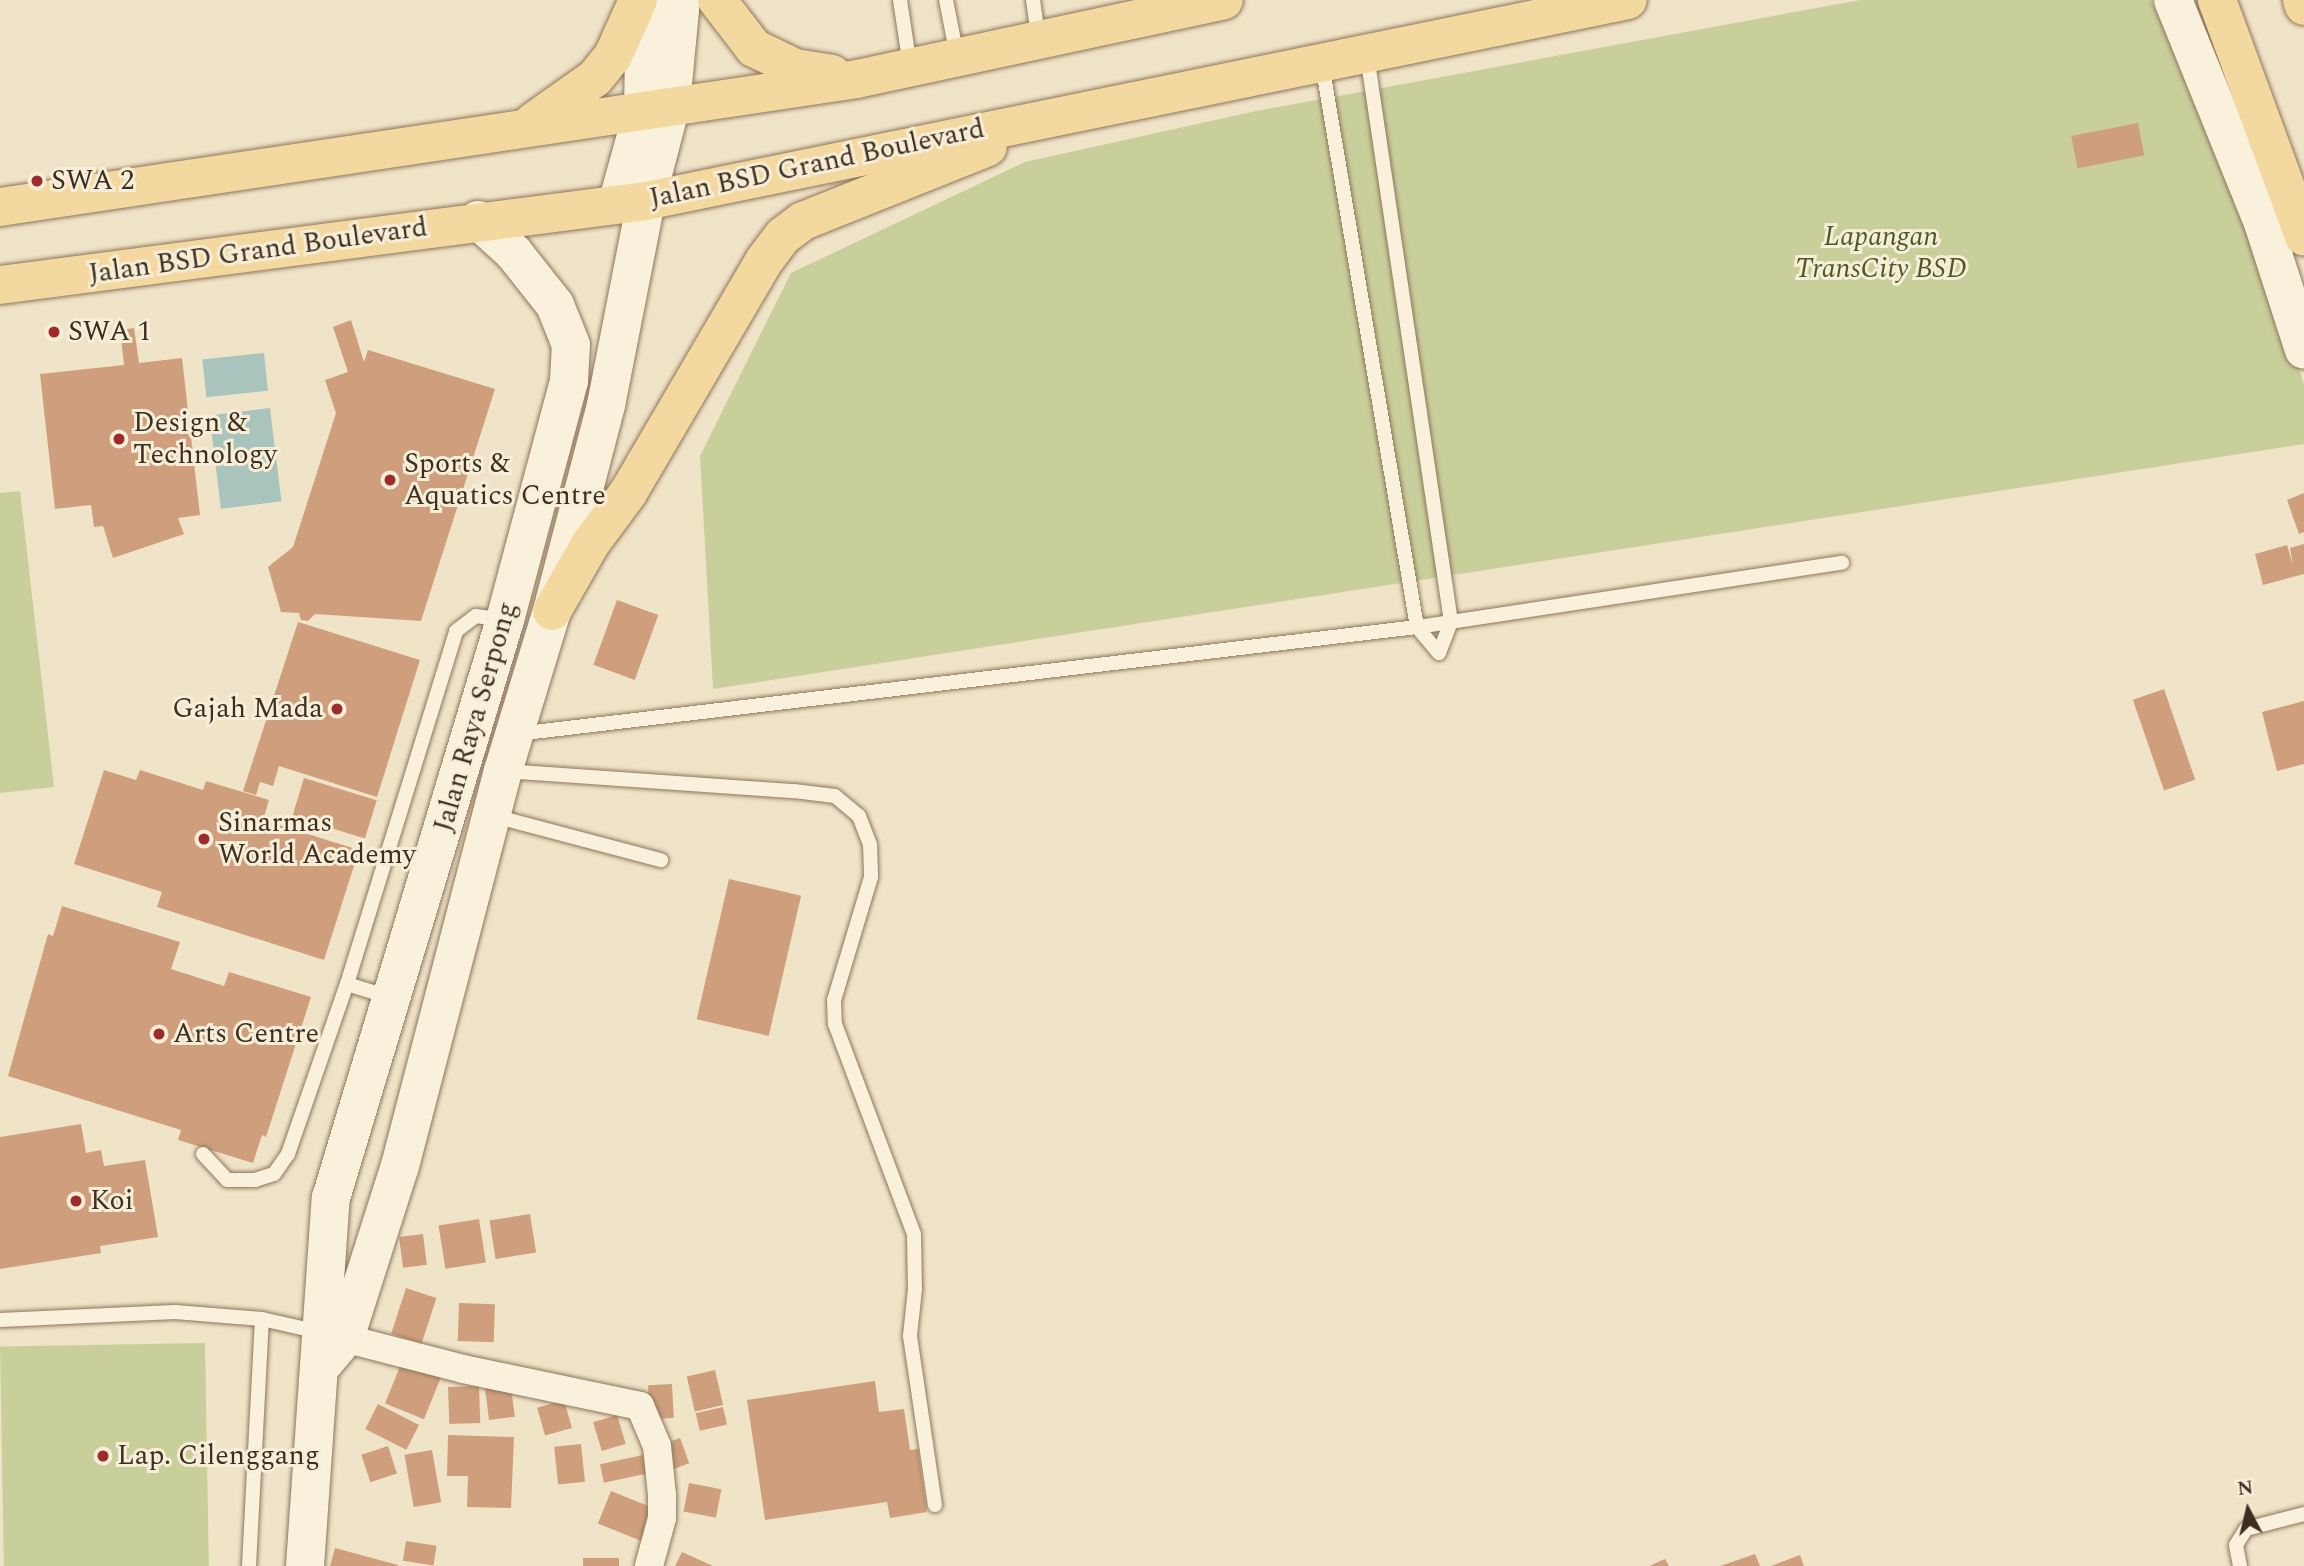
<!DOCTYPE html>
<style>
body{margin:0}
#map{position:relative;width:2304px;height:1566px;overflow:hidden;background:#f0e4c8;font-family:Spectral,serif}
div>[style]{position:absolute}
.green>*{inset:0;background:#c9cf9b;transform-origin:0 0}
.water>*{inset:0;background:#a9c4bc;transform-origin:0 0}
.building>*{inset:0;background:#cf9f7d;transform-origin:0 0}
.roads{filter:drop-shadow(0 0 2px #8d765c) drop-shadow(0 0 2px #8d765c)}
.lane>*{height:14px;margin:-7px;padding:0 7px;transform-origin:7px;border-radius:7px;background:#faf1dc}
.street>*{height:28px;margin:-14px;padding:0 14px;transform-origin:14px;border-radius:14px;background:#faf1dc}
.secondary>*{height:38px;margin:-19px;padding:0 19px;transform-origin:19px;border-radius:19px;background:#faf1dc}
.primary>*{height:38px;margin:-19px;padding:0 19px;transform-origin:19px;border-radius:19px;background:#f3d9a0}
.dots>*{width:19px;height:19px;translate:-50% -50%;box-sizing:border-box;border:4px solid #f7eed8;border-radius:50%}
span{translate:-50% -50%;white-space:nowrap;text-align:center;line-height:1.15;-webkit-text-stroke:6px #f7eed8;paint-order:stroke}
.street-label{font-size:28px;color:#3d2e20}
.poi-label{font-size:28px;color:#3d2e20}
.left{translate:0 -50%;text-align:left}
.right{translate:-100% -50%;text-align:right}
.park-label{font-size:28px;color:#4d5a26;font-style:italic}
.north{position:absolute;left:2213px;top:1475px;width:70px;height:70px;-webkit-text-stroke:5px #f7eed8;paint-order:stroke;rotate:353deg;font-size:19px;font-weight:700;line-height:28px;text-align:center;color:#3d2e20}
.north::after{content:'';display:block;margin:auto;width:24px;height:32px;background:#3d2e20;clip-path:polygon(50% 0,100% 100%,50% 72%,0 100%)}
</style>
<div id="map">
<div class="green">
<i style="clip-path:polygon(1860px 0,2151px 0,2248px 214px,2304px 384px,2304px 444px,713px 689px,700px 456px,791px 273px,1025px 162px,1256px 111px)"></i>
<i style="clip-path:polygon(20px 491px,54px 787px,0 793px,0 493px)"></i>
<i style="left:205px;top:1343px;width:223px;height:205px;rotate:89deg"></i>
</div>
<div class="water">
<i style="left:264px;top:353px;width:38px;height:62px;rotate:84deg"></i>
<i style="left:270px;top:408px;width:94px;height:61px;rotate:83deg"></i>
</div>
<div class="building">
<i style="left:2138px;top:123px;width:33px;height:68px;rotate:79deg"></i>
<i style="clip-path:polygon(351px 320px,364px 362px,368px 350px,495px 389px,421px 621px,315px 614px,308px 621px,301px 620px,299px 613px,281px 612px,268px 567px,293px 547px,336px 413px,325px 380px,348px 372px,333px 327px)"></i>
<i style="clip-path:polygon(134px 328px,139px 363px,182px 358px,200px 515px,178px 518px,184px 534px,113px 558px,103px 526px,94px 527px,91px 505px,55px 509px,40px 374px,124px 365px,120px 330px)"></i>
<i style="clip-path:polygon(2304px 493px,2304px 532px,2299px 534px,2287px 500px)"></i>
<i style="clip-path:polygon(2304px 544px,2304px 574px,2263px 585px,2255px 554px,2287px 545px,2293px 565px,2290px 548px)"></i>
<i style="left:617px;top:600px;width:44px;height:69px;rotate:20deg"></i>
<i style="clip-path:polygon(298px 622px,420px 660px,377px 797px,279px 766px,273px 786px,260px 782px,256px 795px,243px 791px)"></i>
<i style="left:2164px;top:689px;width:96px;height:33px;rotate:71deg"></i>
<i style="clip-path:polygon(2304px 701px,2304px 764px,2277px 771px,2262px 712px)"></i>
<i style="clip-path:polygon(104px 770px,136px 780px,140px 770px,203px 790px,206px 781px,269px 800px,263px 820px,359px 850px,324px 960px,157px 907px,162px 892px,74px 864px)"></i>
<i style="left:304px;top:778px;width:76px;height:40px;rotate:17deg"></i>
<i style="left:729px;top:879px;width:74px;height:144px;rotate:13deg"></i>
<i style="clip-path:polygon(62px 906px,180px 942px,171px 969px,224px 986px,229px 972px,311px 997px,266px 1137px,262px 1135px,253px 1163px,178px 1140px,181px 1130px,8px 1076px,48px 934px,53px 936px)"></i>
<i style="clip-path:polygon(81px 1124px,86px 1153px,101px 1150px,104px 1166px,145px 1160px,158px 1237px,100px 1246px,101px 1253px,0 1269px,0 1137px)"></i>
<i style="left:530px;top:1214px;width:39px;height:41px;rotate:81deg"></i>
<i style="left:479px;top:1219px;width:44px;height:41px;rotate:81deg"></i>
<i style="left:423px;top:1234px;width:31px;height:24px;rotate:83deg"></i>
<i style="left:406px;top:1288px;width:32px;height:48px;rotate:18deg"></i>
<i style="left:459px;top:1303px;width:36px;height:38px;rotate:2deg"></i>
<i style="left:403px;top:1359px;width:42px;height:48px;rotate:22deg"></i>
<i style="left:715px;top:1370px;width:36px;height:29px;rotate:77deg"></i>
<i style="left:510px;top:1378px;width:39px;height:26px;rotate:83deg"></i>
<i style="clip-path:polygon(875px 1381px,879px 1412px,904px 1409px,910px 1450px,918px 1449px,927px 1512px,890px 1518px,887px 1502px,765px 1520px,747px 1400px)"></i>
<i style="left:672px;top:1384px;width:34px;height:24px;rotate:87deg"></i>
<i style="left:479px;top:1386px;width:37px;height:31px;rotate:88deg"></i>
<i style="left:564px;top:1400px;width:29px;height:28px;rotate:74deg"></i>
<i style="left:378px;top:1404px;width:46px;height:28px;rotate:27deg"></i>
<i style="left:723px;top:1407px;width:18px;height:28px;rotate:77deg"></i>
<i style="left:617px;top:1415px;width:30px;height:25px;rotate:73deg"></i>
<i style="clip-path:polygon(448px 1435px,514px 1437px,511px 1508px,467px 1507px,468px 1476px,447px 1476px)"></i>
<i style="left:680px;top:1438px;width:27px;height:17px;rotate:70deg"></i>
<i style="left:581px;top:1444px;width:38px;height:27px;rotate:84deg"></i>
<i style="left:388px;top:1446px;width:29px;height:28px;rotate:72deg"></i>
<i style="left:432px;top:1450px;width:53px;height:28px;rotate:80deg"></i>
<i style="left:643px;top:1455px;width:19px;height:44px;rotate:78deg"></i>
<i style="left:689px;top:1483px;width:33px;height:29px;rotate:11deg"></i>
<i style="left:611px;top:1491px;width:50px;height:35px;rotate:22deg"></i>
<i style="left:406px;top:1541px;width:31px;height:20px;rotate:9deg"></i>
<i style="clip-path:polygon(335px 1548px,398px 1565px,398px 1566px,330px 1566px)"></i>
<i style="clip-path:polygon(682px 1552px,713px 1566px,675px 1566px)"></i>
<i style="clip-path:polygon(1755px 1554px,1760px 1566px,1720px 1566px)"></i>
<i style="clip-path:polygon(1800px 1555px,1804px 1566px,1771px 1566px)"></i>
<i style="left:583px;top:1558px;width:36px;height:8px"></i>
<i style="clip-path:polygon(1665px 1559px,1669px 1566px,1649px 1566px)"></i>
</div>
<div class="roads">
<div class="lane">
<i style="left:900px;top:0;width:67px;rotate:81.4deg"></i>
<i style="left:946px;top:0;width:57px;rotate:78.9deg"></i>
<i style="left:1033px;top:0;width:37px;rotate:82deg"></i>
<i style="left:1322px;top:64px;width:571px;rotate:80.42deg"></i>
<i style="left:1417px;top:627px;width:34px;rotate:50deg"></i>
<i style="left:1439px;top:653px;width:33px;rotate:-69deg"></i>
<i style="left:1451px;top:622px;width:573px;rotate:-98.43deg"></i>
<i style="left:517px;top:734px;width:906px;rotate:-6.78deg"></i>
<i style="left:1417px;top:627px;width:430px;rotate:-8.6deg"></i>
<i style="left:505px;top:771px;width:290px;rotate:4deg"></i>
<i style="left:794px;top:791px;width:41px;rotate:7deg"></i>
<i style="left:835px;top:796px;width:31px;rotate:40deg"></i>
<i style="left:859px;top:816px;width:30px;rotate:69deg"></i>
<i style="left:870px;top:844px;width:33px;rotate:88deg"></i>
<i style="left:871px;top:877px;width:128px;rotate:106.7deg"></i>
<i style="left:834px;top:1000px;width:24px;rotate:88deg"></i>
<i style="left:835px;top:1024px;width:224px;rotate:69.4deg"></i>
<i style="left:914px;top:1234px;width:55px;rotate:89deg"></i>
<i style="left:915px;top:1289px;width:47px;rotate:96.1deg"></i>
<i style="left:910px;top:1336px;width:171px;rotate:81.6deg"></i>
<i style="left:494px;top:816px;width:173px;rotate:14.8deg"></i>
<i style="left:389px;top:997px;width:44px;rotate:-162.8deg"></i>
<i style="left:347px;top:984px;width:369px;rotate:-72.8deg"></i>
<i style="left:456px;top:631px;width:25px;rotate:-37deg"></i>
<i style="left:476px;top:616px;width:27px;rotate:8deg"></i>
<i style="left:203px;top:1154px;width:35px;rotate:47deg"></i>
<i style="left:227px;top:1180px;width:28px"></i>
<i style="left:255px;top:1180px;width:20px;rotate:-18deg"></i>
<i style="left:274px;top:1174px;width:24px;rotate:-55deg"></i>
<i style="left:288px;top:1154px;width:180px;rotate:-70.9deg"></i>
<i style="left:0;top:1320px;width:175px;rotate:-2.6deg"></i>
<i style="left:175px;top:1312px;width:87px;rotate:4.6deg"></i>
<i style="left:262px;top:1319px;width:58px;rotate:12.8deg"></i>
<i style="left:249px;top:1566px;width:247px;rotate:-87deg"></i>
<i style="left:2240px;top:1566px;width:21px;rotate:-101deg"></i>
<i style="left:2236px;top:1545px;width:19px;rotate:-58deg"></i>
<i style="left:2246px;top:1529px;width:60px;rotate:-14.5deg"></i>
</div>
<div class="street">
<i style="left:328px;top:1334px;width:139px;rotate:14.5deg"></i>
<i style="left:463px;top:1369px;width:181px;rotate:11.8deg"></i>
<i style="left:640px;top:1406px;width:43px;rotate:67deg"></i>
<i style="left:657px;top:1446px;width:49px;rotate:84.2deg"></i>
<i style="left:662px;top:1495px;width:23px;rotate:90deg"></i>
<i style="left:662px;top:1518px;width:50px;rotate:105.2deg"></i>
</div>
<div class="secondary">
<i style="left:2173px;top:0;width:240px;rotate:68deg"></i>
<i style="left:2263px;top:223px;width:133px;rotate:72.1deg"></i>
<i style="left:617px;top:204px;width:97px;rotate:-74.4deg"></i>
<i style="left:643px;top:111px;width:111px;rotate:-89deg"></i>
<i style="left:323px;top:1364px;width:34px;rotate:-50deg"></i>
<i style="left:345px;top:1338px;width:181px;rotate:-72.3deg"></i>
<i style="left:400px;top:1166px;width:408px;rotate:-75.4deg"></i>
<i style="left:503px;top:771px;width:167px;rotate:-73deg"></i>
<i style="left:552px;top:611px;width:213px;rotate:-75.3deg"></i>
<i style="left:606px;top:405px;width:208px;rotate:-78.9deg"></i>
<i style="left:646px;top:201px;width:99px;rotate:-75.4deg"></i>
<i style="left:671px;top:105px;width:105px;rotate:-84.6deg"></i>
<i style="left:305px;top:1566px;width:369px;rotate:-86deg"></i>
<i style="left:331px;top:1198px;width:604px;rotate:-73.25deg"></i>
<i style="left:505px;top:620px;width:247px;rotate:-75deg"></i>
<i style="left:569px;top:381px;width:36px;rotate:-87deg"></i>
<i style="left:571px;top:345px;width:43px;rotate:-111.8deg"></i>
<i style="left:555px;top:305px;width:66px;rotate:-128.3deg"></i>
<i style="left:514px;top:253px;width:49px;rotate:-137.5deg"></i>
</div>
<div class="primary">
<i style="left:717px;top:0;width:61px;rotate:52.4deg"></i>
<i style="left:754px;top:48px;width:46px;rotate:26deg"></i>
<i style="left:795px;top:68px;width:37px;rotate:9deg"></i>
<i style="left:2217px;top:0;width:252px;rotate:69.8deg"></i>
<i style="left:2302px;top:0;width:6px;rotate:72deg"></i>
<i style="left:533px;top:122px;width:76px;rotate:-35.4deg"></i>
<i style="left:595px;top:78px;width:28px;rotate:-51deg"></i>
<i style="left:613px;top:56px;width:61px;rotate:-65.9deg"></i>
<i style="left:0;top:207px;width:867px;rotate:-8.49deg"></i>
<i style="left:857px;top:79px;width:375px;rotate:-12.1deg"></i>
<i style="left:0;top:285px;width:651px;rotate:-7.41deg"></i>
<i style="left:646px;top:201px;width:1002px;rotate:-11.57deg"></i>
<i style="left:552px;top:611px;width:78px;rotate:-60.2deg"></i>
<i style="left:591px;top:543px;width:62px;rotate:-53.5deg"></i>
<i style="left:628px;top:493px;width:269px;rotate:-59.6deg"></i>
<i style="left:764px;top:261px;width:31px;rotate:-53deg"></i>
<i style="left:783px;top:236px;width:25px;rotate:-37deg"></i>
<i style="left:803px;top:221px;width:199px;rotate:-21.8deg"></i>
</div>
</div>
<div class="dots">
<i style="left:37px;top:181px;background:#9e2a2b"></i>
<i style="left:54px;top:332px;background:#9e2a2b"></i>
<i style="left:119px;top:439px;background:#9e2a2b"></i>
<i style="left:390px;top:480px;background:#9e2a2b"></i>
<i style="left:337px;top:709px;background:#9e2a2b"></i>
<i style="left:204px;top:839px;background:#9e2a2b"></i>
<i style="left:159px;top:1034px;background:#9e2a2b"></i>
<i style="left:76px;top:1201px;background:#9e2a2b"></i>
<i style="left:103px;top:1456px;background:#9e2a2b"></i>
</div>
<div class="street-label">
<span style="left:817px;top:164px;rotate:-12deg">Jalan BSD Grand Boulevard</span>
<span style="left:258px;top:251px;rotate:-8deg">Jalan BSD Grand Boulevard</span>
<span style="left:476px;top:717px;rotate:-74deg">Jalan Raya Serpong</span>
</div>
<div class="poi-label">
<span class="left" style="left:51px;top:181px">SWA 2</span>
<span class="left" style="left:68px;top:332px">SWA 1</span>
<span class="left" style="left:133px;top:439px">Design &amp;<br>Technology</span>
<span class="left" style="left:404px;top:480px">Sports &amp;<br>Aquatics Centre</span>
<span class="right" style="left:323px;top:709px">Gajah Mada</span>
<span class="left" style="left:218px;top:839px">Sinarmas<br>World Academy</span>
<span class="left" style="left:173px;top:1034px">Arts Centre</span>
<span class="left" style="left:90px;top:1201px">Koi</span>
<span class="left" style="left:117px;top:1456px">Lap. Cilenggang</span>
</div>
<div class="park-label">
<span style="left:1881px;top:253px">Lapangan<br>TransCity BSD</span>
</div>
<div class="north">N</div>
</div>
